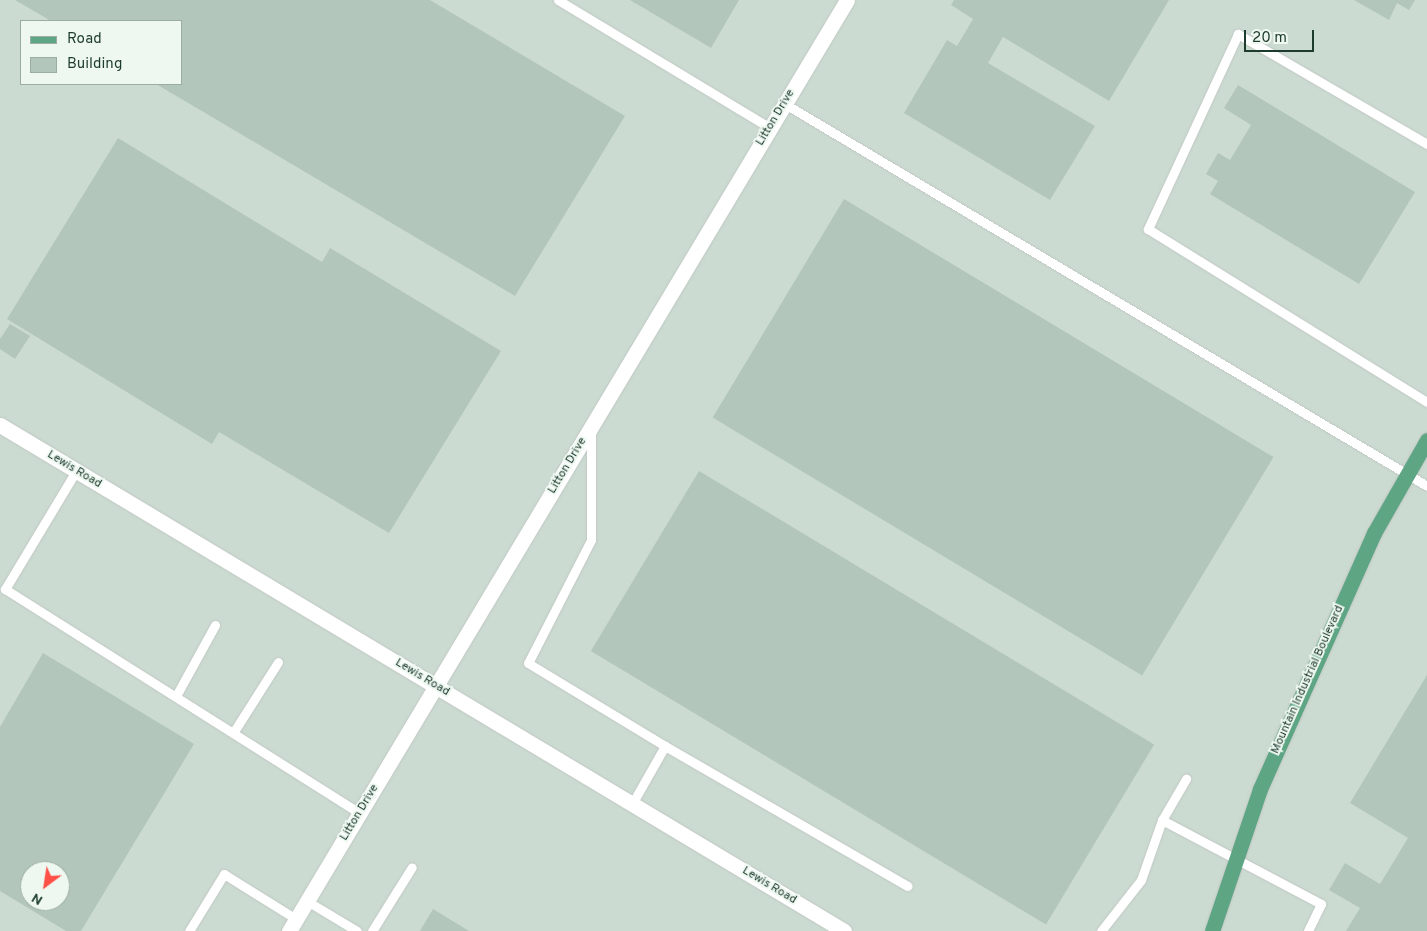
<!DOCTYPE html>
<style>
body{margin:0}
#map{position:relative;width:1427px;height:931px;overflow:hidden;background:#deebe2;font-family:Overpass,sans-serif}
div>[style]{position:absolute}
.built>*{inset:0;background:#ccdbd1}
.building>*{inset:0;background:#b3c6bb;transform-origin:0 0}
.roads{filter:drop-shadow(0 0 1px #c0c8c4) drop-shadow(0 0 1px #c0c8c4)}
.lane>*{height:9px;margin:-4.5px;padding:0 4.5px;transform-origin:4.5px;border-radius:4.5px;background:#fff}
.street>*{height:15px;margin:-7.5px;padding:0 7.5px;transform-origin:7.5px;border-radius:7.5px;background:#fff}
.primary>*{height:15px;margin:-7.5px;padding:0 7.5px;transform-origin:7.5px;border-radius:7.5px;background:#5ea584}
span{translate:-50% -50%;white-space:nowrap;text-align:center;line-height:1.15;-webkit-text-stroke:4px #eef8f1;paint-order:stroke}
.street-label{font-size:12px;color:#1e3c2e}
.legend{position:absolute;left:20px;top:20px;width:162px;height:65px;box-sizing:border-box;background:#eef8f1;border:1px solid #9bada3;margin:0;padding:6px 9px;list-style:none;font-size:15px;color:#1e3c2e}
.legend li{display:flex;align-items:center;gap:10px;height:25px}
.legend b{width:25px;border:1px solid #9bada3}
.north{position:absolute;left:20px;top:861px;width:50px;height:50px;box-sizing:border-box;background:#eef8f1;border:1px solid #9bada3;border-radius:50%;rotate:211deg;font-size:14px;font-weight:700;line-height:20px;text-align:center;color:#1e3c2e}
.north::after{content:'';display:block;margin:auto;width:18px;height:22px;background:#ff5048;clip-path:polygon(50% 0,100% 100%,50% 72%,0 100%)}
.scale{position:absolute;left:1244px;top:30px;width:70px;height:22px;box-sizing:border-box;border:2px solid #1e3c2e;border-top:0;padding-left:6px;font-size:15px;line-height:18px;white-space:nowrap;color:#1e3c2e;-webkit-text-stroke:4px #eef8f1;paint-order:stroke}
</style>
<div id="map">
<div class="built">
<i style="clip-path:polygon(evenodd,0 0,1427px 0,1427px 931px,0 931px,0 0,21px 21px,181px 21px,181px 84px,21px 84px,21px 21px,0 0,30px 871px,60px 871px,60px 901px,30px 901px,30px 871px)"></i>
</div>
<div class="building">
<i style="clip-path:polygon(15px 0,430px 0,625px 116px,515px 296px,156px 84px,181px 84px,181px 21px,51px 21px)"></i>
<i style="clip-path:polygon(630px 0,739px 0,711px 48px)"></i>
<i style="clip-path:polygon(954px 0,1169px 0,1109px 101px,1003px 37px,988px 63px,1095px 126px,1050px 200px,904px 113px,947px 40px,957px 46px,973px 19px,951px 5px)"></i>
<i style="clip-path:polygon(1354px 0,1415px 0,1409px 10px,1397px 3px,1389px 20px)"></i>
<i style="clip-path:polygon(1238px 85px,1415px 192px,1359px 284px,1210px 194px,1218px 181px,1206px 174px,1218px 153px,1230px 160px,1251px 125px,1224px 108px)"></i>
<i style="clip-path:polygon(118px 138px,322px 262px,330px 248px,501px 351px,389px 533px,219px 432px,212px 444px,7px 319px)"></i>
<i style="left:844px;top:199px;width:501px;height:255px;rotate:31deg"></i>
<i style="clip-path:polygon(10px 324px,30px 336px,15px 359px,0 349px,0 339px)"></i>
<i style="left:699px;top:471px;width:531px;height:210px;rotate:31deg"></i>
<i style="clip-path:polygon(evenodd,43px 653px,194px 744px,81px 931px,66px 931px,0 891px,0 727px,43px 653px,30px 871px,60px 871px,60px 901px,30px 901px,30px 871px)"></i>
<i style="clip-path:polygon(1427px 675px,1427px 931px,1346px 931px,1360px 908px,1329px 890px,1345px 863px,1380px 884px,1408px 838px,1350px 803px)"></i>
<i style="clip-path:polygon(433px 909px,469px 931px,420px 931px)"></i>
</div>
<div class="roads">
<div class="lane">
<i style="left:558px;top:0;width:248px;rotate:31.1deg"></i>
<i style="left:785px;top:104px;width:747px;rotate:30.75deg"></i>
<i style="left:1427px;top:144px;width:219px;rotate:-149.8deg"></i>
<i style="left:1238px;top:34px;width:215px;rotate:114.8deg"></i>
<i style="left:1148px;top:229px;width:328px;rotate:31.8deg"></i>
<i style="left:591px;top:432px;width:108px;rotate:90deg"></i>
<i style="left:591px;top:540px;width:138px;rotate:117.1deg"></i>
<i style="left:528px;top:663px;width:160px;rotate:31.2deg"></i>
<i style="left:76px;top:471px;width:138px;rotate:121deg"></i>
<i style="left:5px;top:589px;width:420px;rotate:32.3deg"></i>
<i style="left:176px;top:696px;width:81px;rotate:-61.2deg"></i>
<i style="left:233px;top:733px;width:84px;rotate:-57.6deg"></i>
<i style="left:632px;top:804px;width:67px;rotate:-60.4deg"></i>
<i style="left:665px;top:746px;width:280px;rotate:30deg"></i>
<i style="left:1162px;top:820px;width:180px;rotate:27.8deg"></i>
<i style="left:1321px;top:904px;width:30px;rotate:116deg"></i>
<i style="left:307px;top:901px;width:58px;rotate:31deg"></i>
<i style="left:189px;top:931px;width:67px;rotate:-58.4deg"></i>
<i style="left:224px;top:874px;width:85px;rotate:32deg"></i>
<i style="left:372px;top:931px;width:75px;rotate:-58deg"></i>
<i style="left:1101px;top:931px;width:65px;rotate:-51.9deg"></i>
<i style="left:1141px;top:880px;width:64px;rotate:-70.7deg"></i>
<i style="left:1162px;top:820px;width:48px;rotate:-59.7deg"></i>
</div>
<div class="street">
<i style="left:0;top:425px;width:984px;rotate:30.94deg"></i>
<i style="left:289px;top:931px;width:1085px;rotate:-59.06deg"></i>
</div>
<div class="primary">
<i style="left:1212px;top:931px;width:150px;rotate:-71.3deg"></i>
<i style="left:1260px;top:789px;width:280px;rotate:-66deg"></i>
<i style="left:1374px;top:533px;width:107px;rotate:-60.3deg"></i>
</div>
</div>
<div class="street-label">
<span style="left:776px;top:118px;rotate:-59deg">Litton Drive</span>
<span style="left:568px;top:466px;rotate:-59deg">Litton Drive</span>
<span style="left:74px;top:470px;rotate:31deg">Lewis Road</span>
<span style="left:422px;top:678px;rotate:31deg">Lewis Road</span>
<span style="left:1308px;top:680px;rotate:-66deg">Mountain Industrial Boulevard</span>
<span style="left:360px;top:813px;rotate:-59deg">Litton Drive</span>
<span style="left:769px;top:886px;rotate:31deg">Lewis Road</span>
</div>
<ul class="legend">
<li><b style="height:6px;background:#5ea584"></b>Road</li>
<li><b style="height:14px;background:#b3c6bb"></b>Building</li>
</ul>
<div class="north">N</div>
<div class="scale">20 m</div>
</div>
